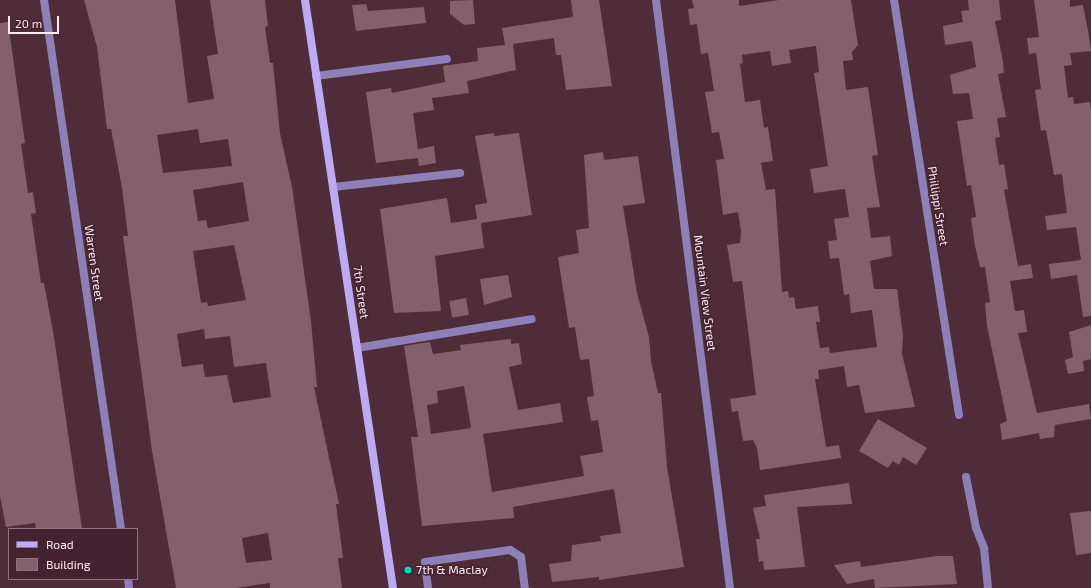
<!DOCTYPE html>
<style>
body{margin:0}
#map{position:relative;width:1091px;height:588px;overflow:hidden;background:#4e2d39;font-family:"Exo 2",sans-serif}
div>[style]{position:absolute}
.building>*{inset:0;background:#845f6c;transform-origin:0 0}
.lane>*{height:8px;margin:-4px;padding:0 4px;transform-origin:4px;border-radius:4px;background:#8f7fb7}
.street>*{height:8px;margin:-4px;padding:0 4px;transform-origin:4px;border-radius:4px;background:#8f7fb7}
.secondary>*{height:8px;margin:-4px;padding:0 4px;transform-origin:4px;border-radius:4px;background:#beaaf1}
.dots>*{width:11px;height:11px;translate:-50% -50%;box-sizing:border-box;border:2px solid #43232f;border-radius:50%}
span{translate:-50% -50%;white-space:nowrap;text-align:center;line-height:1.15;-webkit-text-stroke:3px #43232f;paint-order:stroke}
.street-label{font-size:12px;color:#ffedf2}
.poi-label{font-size:12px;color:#ffedf2}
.left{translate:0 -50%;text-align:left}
.legend{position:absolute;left:8px;top:528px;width:130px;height:52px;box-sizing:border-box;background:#43232f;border:1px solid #8e747d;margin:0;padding:5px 7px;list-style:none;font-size:12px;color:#ffedf2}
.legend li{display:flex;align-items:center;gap:8px;height:20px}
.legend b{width:20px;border:1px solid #8e747d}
.scale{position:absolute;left:8px;top:16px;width:51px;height:18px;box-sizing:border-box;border:2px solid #ffedf2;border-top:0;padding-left:5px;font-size:12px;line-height:14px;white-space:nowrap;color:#ffedf2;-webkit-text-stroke:3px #43232f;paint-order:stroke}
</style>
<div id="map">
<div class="building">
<i style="clip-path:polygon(evenodd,84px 0,175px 0,188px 103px,214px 99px,207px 56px,218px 54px,210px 0,265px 0,268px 26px,265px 27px,270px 63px,273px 63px,280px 133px,292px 187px,311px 321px,317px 387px,314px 387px,339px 504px,336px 504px,343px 558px,338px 558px,342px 588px,270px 588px,270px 583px,236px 588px,176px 588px,152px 451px,123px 236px,128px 236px,122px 188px,111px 129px,107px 129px,97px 47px,84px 0,198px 129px,200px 143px,228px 139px,232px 166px,163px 173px,157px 135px,198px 129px,84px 0,243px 182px,249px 221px,208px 228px,206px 220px,198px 221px,193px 190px,243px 182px,84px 0,234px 245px,246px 300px,208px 306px,207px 302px,201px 303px,193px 251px,234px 245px,84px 0,204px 329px,205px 339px,230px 336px,234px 367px,266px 363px,271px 397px,233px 403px,227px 375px,205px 377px,203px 364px,182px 367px,177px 334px,204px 329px,84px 0,268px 533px,272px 560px,246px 563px,242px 538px,268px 533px)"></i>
<i style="clip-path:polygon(473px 0,475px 24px,464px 25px,450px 14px,450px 1px)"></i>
<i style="clip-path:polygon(571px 0,599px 0,612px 86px,566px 90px,561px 55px,556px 55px,554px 38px,513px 44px,516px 70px,467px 81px,469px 93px,432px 98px,434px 110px,413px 113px,418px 149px,434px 146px,436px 163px,419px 166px,418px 158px,376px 163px,366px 92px,391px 88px,392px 93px,445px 82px,443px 66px,478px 61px,477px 48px,505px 45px,502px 28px,573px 17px)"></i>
<i style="clip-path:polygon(evenodd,692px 0,739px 0,739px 6px,779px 0,851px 0,858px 45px,852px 52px,853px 60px,843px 61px,846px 90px,868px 87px,878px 155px,872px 156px,880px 207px,867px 208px,871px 238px,890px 236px,892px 256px,870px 261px,874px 289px,897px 289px,903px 336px,902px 354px,915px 407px,865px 413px,859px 385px,847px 387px,844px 366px,818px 370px,819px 379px,815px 379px,826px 447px,839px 445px,841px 458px,760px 470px,757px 448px,753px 440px,743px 441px,738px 411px,732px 412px,730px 399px,756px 395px,742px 281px,733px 282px,727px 245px,740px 243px,741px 231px,738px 212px,723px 215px,716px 160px,724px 159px,719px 132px,712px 133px,705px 92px,714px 91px,708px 53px,701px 54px,697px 24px,690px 25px,688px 9px,694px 8px,692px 0,816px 46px,819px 72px,814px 73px,828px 166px,810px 169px,814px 193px,845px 189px,849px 217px,834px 219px,837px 240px,828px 241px,830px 259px,839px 258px,844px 295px,849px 294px,851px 313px,872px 310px,877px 347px,830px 353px,829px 347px,820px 348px,816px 322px,820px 322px,818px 306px,796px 309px,794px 297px,789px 298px,788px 291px,782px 292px,775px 189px,766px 190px,761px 163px,773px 161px,768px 127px,764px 128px,760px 100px,745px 102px,740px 64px,743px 63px,742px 55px,770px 51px,772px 66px,791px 63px,789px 50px,816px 46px)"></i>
<i style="clip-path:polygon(968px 0,999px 0,1001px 20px,995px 21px,1003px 62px,1004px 73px,998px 74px,1006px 117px,997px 118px,1000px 137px,995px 138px,999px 165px,1004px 164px,1008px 189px,1004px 190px,1018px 266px,1031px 264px,1033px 278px,1010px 281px,1015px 311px,1024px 310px,1027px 332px,1018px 333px,1037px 413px,1089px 404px,1091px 419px,1055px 425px,1054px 437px,1040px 439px,1039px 433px,1002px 440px,1000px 424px,1007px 421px,987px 326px,985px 303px,990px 302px,985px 267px,980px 267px,975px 246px,971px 218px,976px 217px,971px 185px,967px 186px,957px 121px,973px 119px,969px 93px,953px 94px,950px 75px,976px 67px,972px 41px,945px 45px,943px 26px,963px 22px,961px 11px,969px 10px)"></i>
<i style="clip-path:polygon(1034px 0,1070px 0,1070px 7px,1083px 5px,1088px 31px,1091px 51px,1070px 53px,1072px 65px,1064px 66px,1068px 98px,1073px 97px,1074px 104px,1090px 102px,1091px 109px,1091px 316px,1083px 317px,1077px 275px,1051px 279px,1049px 264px,1081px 260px,1076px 227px,1047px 230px,1045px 216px,1067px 213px,1062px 174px,1054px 175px,1046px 130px,1041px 131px,1035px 90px,1041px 89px,1036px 53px,1029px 54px,1027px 38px,1039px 37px)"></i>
<i style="clip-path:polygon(366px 4px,368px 11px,424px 7px,426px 23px,356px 31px,352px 5px)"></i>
<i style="clip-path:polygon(8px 22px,25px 143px,21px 144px,28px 193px,33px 192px,36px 213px,31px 214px,41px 283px,44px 283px,54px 337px,82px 529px,36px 529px,35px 523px,6px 527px,0 496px,0 23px)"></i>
<i style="clip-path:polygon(494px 133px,494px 136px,519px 133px,532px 215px,481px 223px,484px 248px,435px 256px,441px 311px,394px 313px,380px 209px,447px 198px,451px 223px,477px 219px,475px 205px,487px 203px,475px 136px)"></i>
<i style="clip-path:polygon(evenodd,603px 152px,604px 160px,638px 156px,645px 203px,623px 206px,637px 293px,649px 337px,651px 361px,658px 393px,661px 393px,667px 467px,684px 567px,599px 580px,599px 577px,552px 582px,549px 564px,571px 561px,572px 545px,601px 541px,600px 536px,621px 533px,614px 489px,513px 507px,514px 518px,422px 526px,411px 437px,418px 437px,404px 346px,430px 342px,433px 354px,461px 350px,460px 345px,511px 339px,511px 344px,519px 343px,522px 364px,509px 367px,518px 410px,560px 403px,563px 422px,483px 434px,492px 492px,584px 476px,580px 456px,603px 452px,598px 420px,591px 421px,587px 397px,594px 396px,589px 359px,580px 360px,575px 327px,569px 328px,558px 257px,579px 253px,576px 230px,589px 228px,584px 155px,603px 152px,464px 386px,471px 428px,431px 434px,427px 405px,438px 403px,437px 391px,464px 386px)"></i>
<i style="clip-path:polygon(508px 275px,512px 297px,484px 305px,480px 279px)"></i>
<i style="left:466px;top:298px;width:17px;height:17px;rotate:80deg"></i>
<i style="clip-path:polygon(1091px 325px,1091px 359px,1083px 361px,1084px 371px,1068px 374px,1065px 360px,1073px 357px,1069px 332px)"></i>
<i style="clip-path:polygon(878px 419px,927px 448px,916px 465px,903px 457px,899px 465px,893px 461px,888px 468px,859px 451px)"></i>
<i style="clip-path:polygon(849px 483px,852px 504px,797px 507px,805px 567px,764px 570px,763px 561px,759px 562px,756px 539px,760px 539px,753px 508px,766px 506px,764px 495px)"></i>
<i style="clip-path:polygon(1091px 511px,1091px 553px,1076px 555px,1070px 513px)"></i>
<i style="clip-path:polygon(937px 556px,953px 556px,957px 584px,875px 588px,874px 579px,847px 584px,834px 565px,860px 561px,861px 567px)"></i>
</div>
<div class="lane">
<i style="left:316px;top:76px;width:132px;rotate:-7.4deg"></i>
<i style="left:333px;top:187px;width:128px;rotate:-6.3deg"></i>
<i style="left:357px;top:348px;width:177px;rotate:-9.4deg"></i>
<i style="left:966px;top:477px;width:52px;rotate:78.9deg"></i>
<i style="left:976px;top:528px;width:22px;rotate:68deg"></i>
<i style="left:984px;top:548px;width:40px;rotate:84.3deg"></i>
<i style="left:428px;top:588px;width:26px;rotate:-97deg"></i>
<i style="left:425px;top:562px;width:86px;rotate:-8deg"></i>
<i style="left:510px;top:550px;width:13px;rotate:32deg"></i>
<i style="left:521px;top:557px;width:31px;rotate:83deg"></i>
</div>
<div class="street">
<i style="left:44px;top:0;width:535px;rotate:81.72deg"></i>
<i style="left:656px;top:0;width:593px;rotate:82.83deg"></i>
<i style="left:894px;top:0;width:420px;rotate:81.1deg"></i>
<i style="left:128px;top:579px;width:9px;rotate:84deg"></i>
</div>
<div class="secondary">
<i style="left:305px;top:0;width:595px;rotate:81.49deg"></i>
</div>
<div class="dots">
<i style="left:408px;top:570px;background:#08d5b5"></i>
</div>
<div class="street-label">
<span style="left:938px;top:206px;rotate:81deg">Phillippi Street</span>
<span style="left:94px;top:263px;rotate:82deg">Warren Street</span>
<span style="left:361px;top:292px;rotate:82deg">7th Street</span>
<span style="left:705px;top:293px;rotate:83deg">Mountain View Street</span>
</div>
<div class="poi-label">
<span class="left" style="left:416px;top:570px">7th &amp; Maclay</span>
</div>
<ul class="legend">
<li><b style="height:5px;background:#beaaf1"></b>Road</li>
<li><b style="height:11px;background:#845f6c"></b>Building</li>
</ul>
<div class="scale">20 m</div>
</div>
